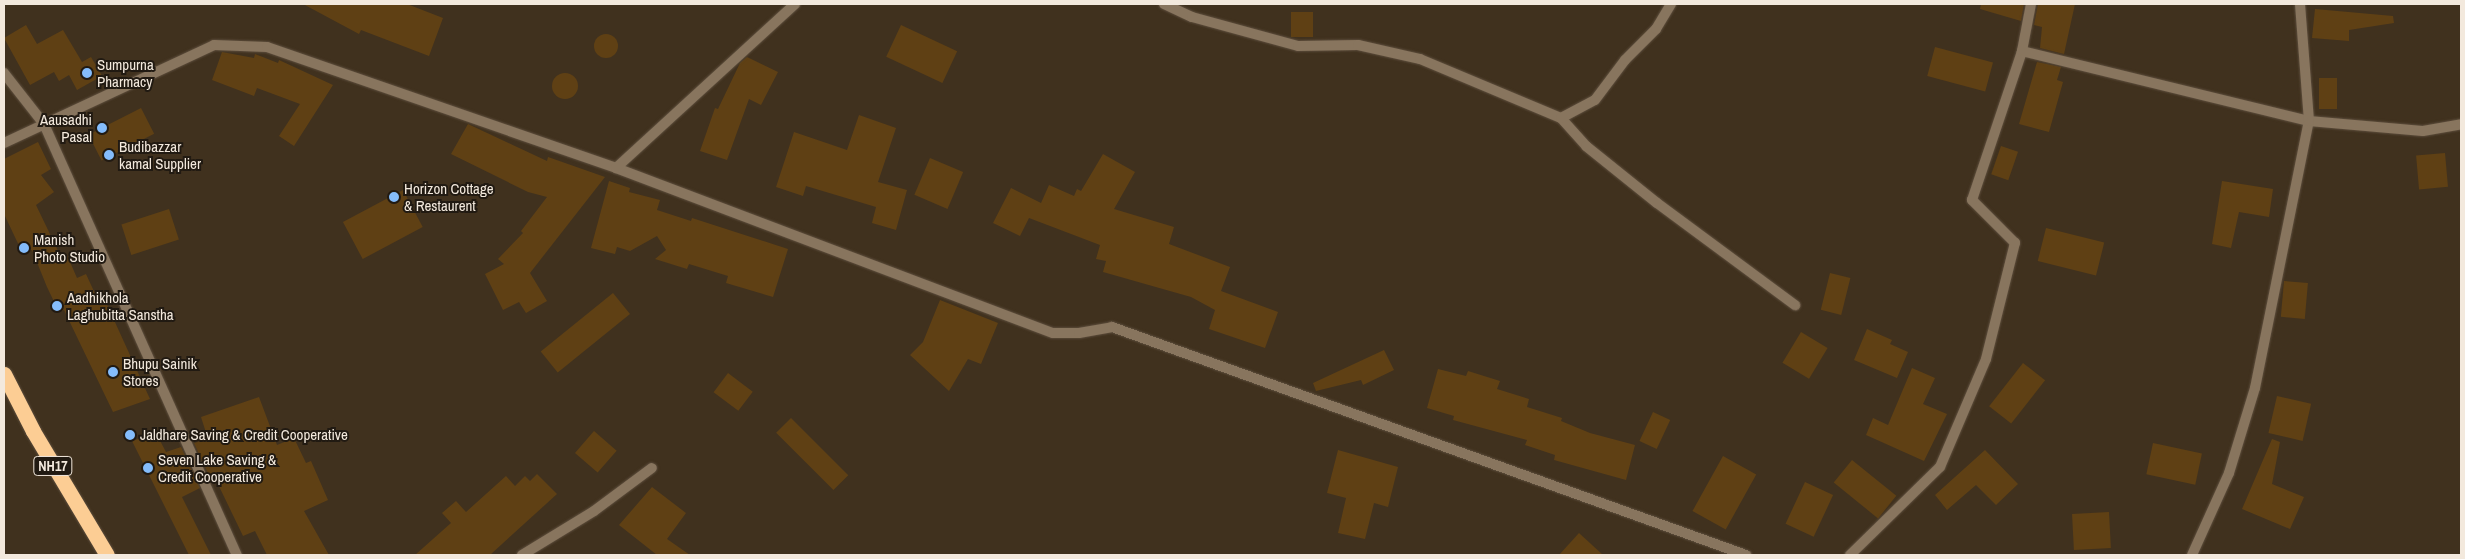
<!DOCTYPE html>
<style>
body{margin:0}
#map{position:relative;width:2465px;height:559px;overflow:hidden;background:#40311e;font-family:"Archivo Narrow",sans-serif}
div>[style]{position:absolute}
.building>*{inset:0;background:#5f4014;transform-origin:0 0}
.round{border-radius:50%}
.roads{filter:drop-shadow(0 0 1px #5d4e3d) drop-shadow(0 0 1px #5d4e3d)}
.street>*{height:10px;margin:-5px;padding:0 5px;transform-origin:5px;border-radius:5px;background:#88755e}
.highway>*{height:15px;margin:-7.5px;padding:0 7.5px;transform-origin:7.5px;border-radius:7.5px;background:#fccd94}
.dots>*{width:14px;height:14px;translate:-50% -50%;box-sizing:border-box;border:2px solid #211a12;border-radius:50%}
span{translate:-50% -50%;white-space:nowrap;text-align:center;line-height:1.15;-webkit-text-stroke:4px #211a12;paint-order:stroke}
.shield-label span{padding:1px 4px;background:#211a12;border:1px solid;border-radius:4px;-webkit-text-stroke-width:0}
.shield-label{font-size:14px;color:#f3e9dd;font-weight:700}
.poi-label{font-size:15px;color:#f3e9dd}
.left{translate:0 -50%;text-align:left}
.right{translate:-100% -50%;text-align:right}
.frame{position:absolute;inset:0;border:5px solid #f3e9dd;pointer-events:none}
</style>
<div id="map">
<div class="building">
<i style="clip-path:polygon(303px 4px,407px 4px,443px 18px,429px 56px,361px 30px,359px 34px)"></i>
<i style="clip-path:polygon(1981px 4px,2024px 4px,2021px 21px,1980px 9px)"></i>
<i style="clip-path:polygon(2038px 4px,2075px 4px,2064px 54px,2040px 48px,2042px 27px,2034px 25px)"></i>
<i style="clip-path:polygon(2315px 9px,2393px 16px,2394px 23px,2349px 30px,2349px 41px,2312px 38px)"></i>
<i style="left:1291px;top:12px;width:22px;height:25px"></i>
<i style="clip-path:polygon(26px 25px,37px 44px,63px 30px,82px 62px,91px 57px,102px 76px,77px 90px,69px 75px,59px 81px,54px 72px,30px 85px,4px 38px)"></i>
<i style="left:901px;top:25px;width:62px;height:35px;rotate:25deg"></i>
<i class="round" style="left:594px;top:34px;width:24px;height:24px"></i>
<i style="left:1935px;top:47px;width:60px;height:30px;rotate:15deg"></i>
<i style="clip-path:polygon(222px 52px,254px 58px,255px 54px,278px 63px,279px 60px,333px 85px,294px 146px,279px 136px,300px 104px,257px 88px,254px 96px,212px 80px)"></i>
<i style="clip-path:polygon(747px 57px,778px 72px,761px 105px,749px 99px,727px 160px,700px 151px,715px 108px,718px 109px,740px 63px)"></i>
<i style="clip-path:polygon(2037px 62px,2061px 67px,2057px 80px,2063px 82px,2049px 132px,2019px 124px)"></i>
<i class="round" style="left:552px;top:73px;width:26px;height:26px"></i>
<i style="left:2319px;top:78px;width:18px;height:31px"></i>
<i style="left:141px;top:108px;width:29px;height:59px;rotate:63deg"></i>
<i style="clip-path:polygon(859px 115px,896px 128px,878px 182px,907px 190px,896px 230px,872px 223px,876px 207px,806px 186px,803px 196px,776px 187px,794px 132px,847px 150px)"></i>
<i style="clip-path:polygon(468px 124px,547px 161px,548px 157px,605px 177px,530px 273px,547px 301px,526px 313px,519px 302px,503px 310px,485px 274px,504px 264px,498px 259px,523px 233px,521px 231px,547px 197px,528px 192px,451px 154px)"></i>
<i style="clip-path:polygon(38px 142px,51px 169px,41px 175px,54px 192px,36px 205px,61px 257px,67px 255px,77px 278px,86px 274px,98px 300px,104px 298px,150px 399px,113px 412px,64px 310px,59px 312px,47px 287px,32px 250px,23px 254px,4px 214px,4px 159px)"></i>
<i style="left:2001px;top:146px;width:18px;height:30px;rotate:19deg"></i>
<i style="left:2445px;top:153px;width:34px;height:29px;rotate:85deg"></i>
<i style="clip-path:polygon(1103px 154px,1135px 172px,1114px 209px,1174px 227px,1169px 244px,1230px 267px,1221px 291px,1278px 312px,1265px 348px,1209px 329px,1215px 310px,1191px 297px,1103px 272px,1106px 261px,1096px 259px,1100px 245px,1029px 218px,1020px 236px,993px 223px,1011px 188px,1041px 203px,1049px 185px,1074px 196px,1077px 189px,1081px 191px)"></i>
<i style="left:930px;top:158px;width:36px;height:40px;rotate:23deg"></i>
<i style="clip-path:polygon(609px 181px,630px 188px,629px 192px,660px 200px,657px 210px,691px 221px,692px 218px,788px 249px,773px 297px,726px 283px,728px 276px,689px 264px,687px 269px,655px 259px,666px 250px,657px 236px,630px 251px,617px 247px,615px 254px,591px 248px)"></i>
<i style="clip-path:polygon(2222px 181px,2273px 189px,2269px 217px,2239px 212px,2231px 248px,2212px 244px)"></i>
<i style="left:403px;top:190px;width:42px;height:68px;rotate:62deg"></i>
<i style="left:169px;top:209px;width:32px;height:50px;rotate:72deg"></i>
<i style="left:2046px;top:228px;width:60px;height:34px;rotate:14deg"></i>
<i style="left:1830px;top:273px;width:21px;height:38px;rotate:14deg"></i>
<i style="left:2284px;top:281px;width:24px;height:36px;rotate:5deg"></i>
<i style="left:613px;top:293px;width:27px;height:93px;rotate:51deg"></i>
<i style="clip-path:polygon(940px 300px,998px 323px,981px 364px,968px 359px,949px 391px,910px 355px,923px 342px)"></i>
<i style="clip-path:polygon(1867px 329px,1892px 340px,1890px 344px,1908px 352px,1897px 378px,1854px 360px)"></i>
<i style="left:1801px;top:332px;width:31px;height:36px;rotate:31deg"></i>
<i style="clip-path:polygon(1384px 350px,1394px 370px,1363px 385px,1361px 380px,1316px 391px,1313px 383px)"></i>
<i style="left:2023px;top:363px;width:28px;height:55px;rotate:38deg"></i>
<i style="clip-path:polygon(1912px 368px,1935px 378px,1923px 404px,1947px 414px,1924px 461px,1866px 435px,1873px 418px,1888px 425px)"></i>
<i style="clip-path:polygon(1438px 369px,1466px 376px,1468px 371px,1500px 381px,1497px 389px,1529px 399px,1527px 407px,1562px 418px,1561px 421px,1590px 433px,1635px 445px,1626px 480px,1554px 460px,1555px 455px,1525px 445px,1527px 440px,1453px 420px,1454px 416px,1427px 408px)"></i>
<i style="left:728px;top:373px;width:31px;height:24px;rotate:37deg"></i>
<i style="left:2277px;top:396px;width:35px;height:38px;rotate:13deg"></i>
<i style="clip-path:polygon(259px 397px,277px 445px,294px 438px,306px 463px,311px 461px,328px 500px,304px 511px,329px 555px,267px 555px,255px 531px,243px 536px,216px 480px,212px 482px,194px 443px,208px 439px,201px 417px)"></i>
<i style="left:1653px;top:412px;width:19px;height:32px;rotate:25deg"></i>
<i style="left:791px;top:418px;width:81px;height:21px;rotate:45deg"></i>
<i style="left:594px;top:431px;width:30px;height:29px;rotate:41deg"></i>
<i style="clip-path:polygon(156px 433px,166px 452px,181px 447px,200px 488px,182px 497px,211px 555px,189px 555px,132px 441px)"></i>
<i style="clip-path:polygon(2272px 439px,2280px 442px,2272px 484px,2304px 497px,2290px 529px,2242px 509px)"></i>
<i style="left:2153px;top:443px;width:50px;height:32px;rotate:12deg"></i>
<i style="clip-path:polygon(1338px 450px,1398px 467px,1388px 507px,1374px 503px,1365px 539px,1338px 533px,1346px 498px,1327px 493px)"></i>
<i style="clip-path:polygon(1985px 450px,2018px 484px,1996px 505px,1976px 485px,1947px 510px,1935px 495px)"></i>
<i style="left:1723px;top:456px;width:38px;height:63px;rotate:29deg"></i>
<i style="left:1852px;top:460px;width:57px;height:29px;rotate:39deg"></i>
<i style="clip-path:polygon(537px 474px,557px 494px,490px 555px,415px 555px,451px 523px,442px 513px,456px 501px,466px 512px,506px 476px,515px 486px,525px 476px,530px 481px)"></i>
<i style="left:1805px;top:482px;width:31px;height:46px;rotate:25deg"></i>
<i style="clip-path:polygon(652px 487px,686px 513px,667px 539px,690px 555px,657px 555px,619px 525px)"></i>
<i style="left:2109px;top:512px;width:36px;height:37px;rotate:87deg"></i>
<i style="clip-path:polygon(1579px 533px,1603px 555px,1559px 555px)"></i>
</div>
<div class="roads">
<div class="street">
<i style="left:1164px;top:4px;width:31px;rotate:25deg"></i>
<i style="left:1192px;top:17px;width:110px;rotate:15.3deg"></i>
<i style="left:1298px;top:46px;width:60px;rotate:-1deg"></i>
<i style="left:1358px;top:45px;width:64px;rotate:12.7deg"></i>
<i style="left:1420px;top:59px;width:153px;rotate:22.7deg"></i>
<i style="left:1561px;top:118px;width:38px;rotate:48deg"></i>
<i style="left:1586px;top:146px;width:91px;rotate:38.8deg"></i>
<i style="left:1657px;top:203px;width:172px;rotate:36.5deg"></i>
<i style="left:2022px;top:51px;width:48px;rotate:-79.2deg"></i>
<i style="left:4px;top:73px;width:65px;rotate:51.9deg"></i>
<i style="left:44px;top:124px;width:472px;rotate:65.9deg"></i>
<i style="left:1561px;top:118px;width:38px;rotate:-28deg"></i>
<i style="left:1595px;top:100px;width:50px;rotate:-53.1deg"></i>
<i style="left:1625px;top:60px;width:44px;rotate:-45deg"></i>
<i style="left:1656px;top:29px;width:29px;rotate:-59deg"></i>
<i style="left:4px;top:143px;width:232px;rotate:-25deg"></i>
<i style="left:214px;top:45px;width:53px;rotate:2.2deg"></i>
<i style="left:267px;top:47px;width:369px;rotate:19.1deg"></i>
<i style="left:616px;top:168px;width:467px;rotate:20.7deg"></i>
<i style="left:1053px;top:333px;width:26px"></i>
<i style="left:1079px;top:333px;width:34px;rotate:-10deg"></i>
<i style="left:1112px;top:327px;width:674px;rotate:19.78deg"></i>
<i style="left:616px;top:168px;width:243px;rotate:-42.5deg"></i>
<i style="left:522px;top:555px;width:84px;rotate:-31.4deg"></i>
<i style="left:594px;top:511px;width:72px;rotate:-36.6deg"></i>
<i style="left:1850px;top:555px;width:126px;rotate:-44.4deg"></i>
<i style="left:1940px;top:467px;width:117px;rotate:-66.9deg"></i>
<i style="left:1986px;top:359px;width:120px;rotate:-76deg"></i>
<i style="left:2015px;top:243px;width:61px;rotate:-135deg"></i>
<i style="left:1972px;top:200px;width:157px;rotate:-71.4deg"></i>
<i style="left:2022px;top:51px;width:295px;rotate:13.7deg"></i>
<i style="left:2309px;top:121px;width:114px;rotate:5deg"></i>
<i style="left:2423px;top:131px;width:39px;rotate:-10deg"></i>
<i style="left:2192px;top:555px;width:90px;rotate:-65.7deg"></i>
<i style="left:2229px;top:473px;width:89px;rotate:-73deg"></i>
<i style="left:2255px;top:388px;width:272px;rotate:-78.6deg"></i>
<i style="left:2309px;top:121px;width:117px;rotate:-94.4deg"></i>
</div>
<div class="highway">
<i style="left:4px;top:374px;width:64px;rotate:63deg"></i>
<i style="left:33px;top:431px;width:144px;rotate:59.2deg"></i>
</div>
</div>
<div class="dots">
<i style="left:87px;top:73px;background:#84bcfb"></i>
<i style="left:102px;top:128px;background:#84bcfb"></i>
<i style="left:109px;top:155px;background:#84bcfb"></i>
<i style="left:394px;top:197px;background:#84bcfb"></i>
<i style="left:24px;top:248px;background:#84bcfb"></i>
<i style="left:57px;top:306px;background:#84bcfb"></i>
<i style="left:113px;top:372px;background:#84bcfb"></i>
<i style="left:130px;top:435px;background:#84bcfb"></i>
<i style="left:148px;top:468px;background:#84bcfb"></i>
</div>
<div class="shield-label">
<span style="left:53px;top:466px">NH17</span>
</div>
<div class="poi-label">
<span class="left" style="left:97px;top:73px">Sumpurna<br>Pharmacy</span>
<span class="right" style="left:92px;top:128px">Aausadhi<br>Pasal</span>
<span class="left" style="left:119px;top:155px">Budibazzar<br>kamal Supplier</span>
<span class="left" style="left:404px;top:197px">Horizon Cottage<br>&amp; Restaurent</span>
<span class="left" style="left:34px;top:248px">Manish<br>Photo Studio</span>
<span class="left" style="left:67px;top:306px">Aadhikhola<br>Laghubitta Sanstha</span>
<span class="left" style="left:123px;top:372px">Bhupu Sainik<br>Stores</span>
<span class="left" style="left:140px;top:435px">Jaldhare Saving &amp; Credit Cooperative</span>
<span class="left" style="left:158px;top:468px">Seven Lake Saving &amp;<br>Credit Cooperative</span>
</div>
<div class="frame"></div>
</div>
